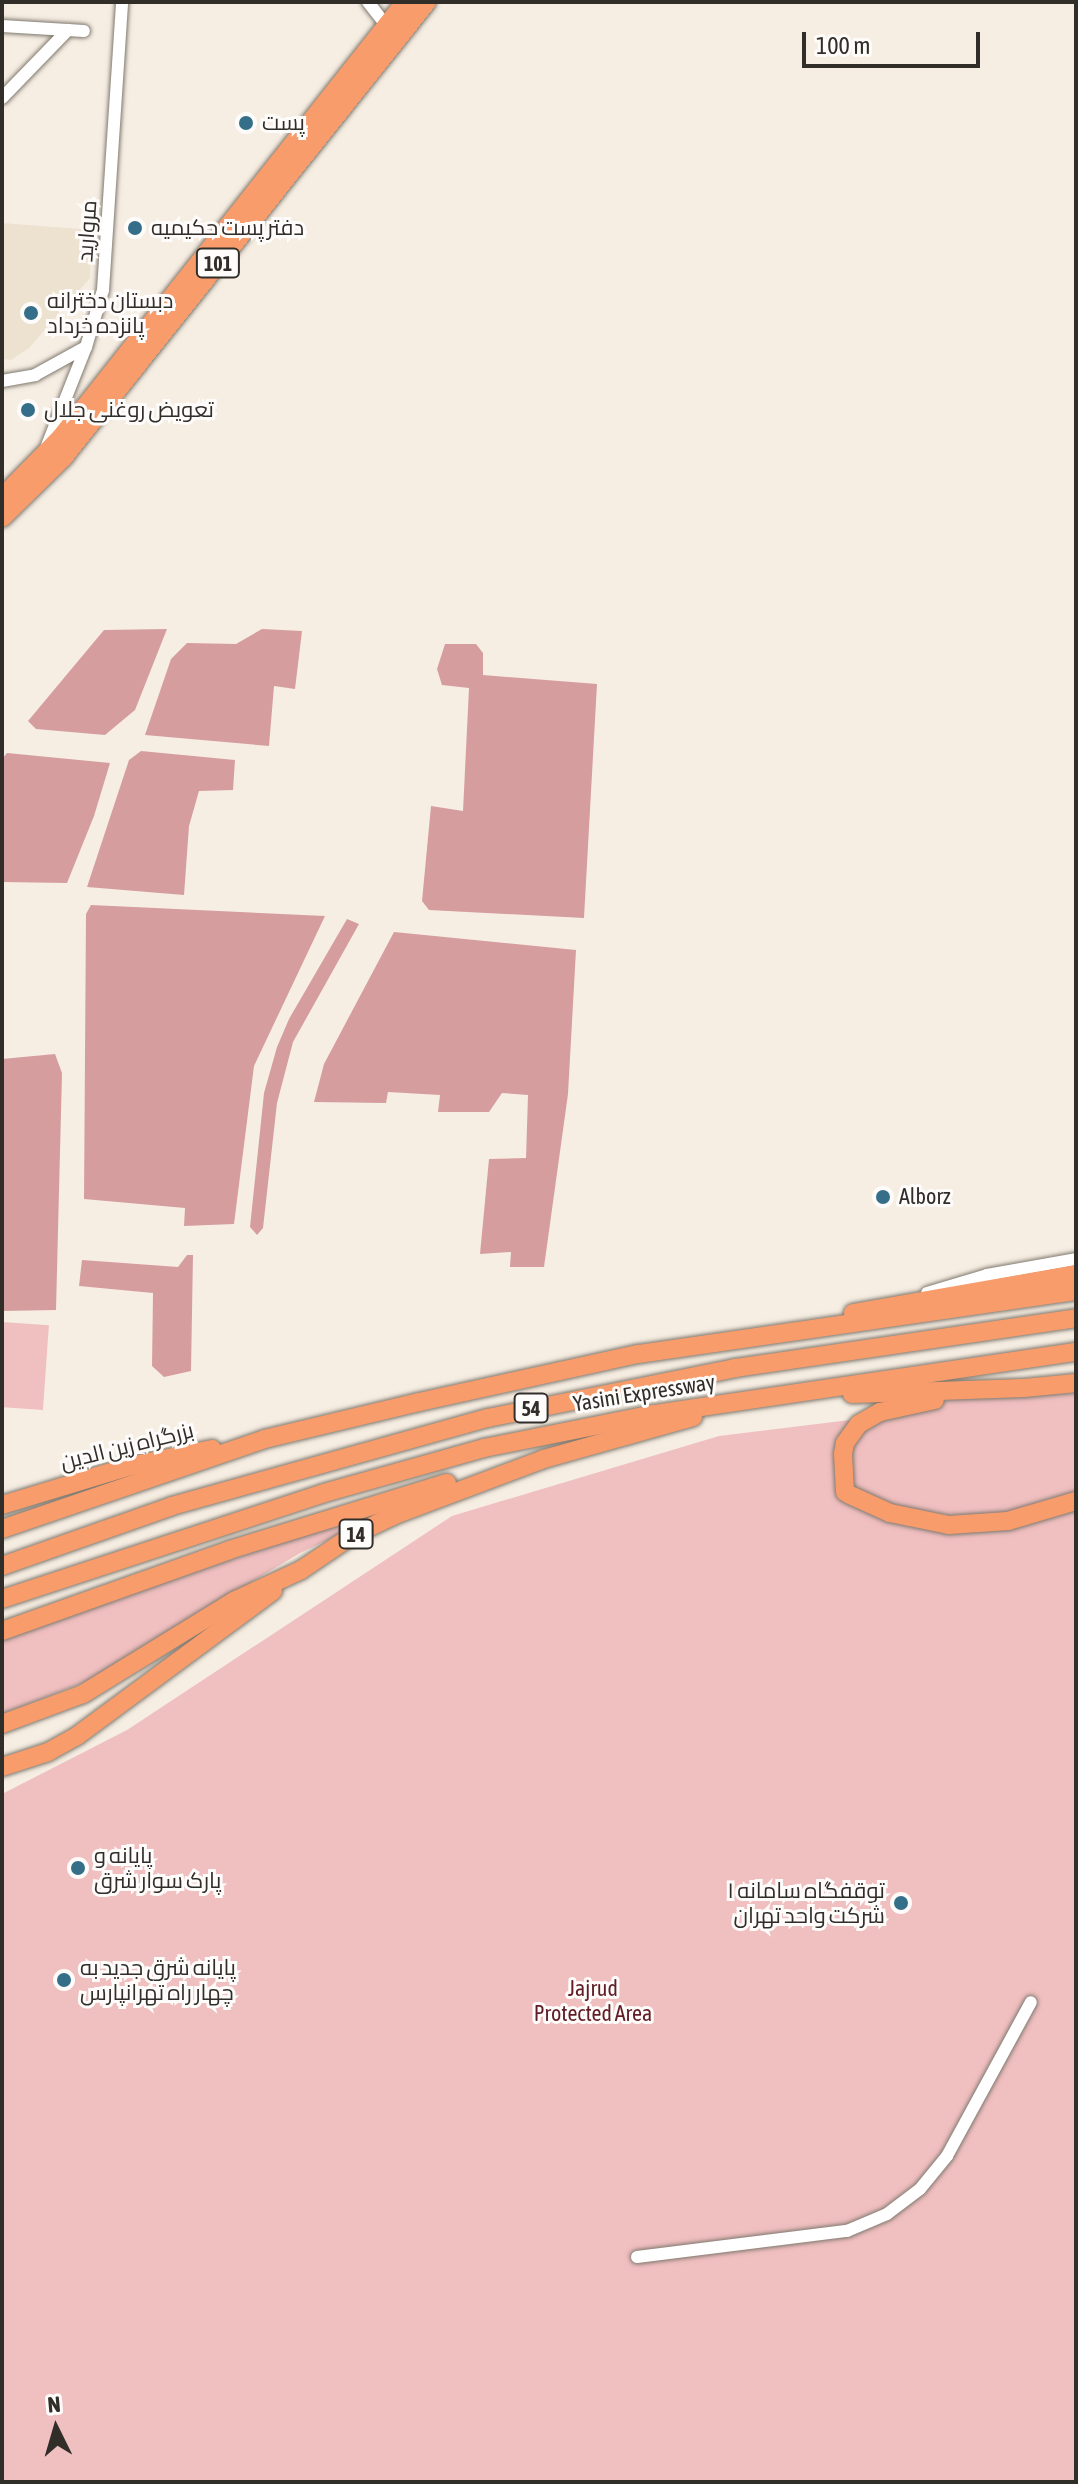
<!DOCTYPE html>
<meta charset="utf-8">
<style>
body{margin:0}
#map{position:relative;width:1078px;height:2484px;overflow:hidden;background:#f6eee3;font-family:"Asap Condensed",Cairo,sans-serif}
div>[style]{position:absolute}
.built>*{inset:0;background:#ede1d0}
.green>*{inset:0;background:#f0bfc0;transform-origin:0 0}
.forest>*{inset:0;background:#d69d9f}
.roads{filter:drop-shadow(0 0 2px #80796f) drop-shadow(0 0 2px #80796f)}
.minor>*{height:12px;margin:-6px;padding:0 6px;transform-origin:6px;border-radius:6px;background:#fff}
.highway>*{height:18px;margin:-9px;padding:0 9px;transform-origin:9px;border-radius:9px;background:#f99c6c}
.dots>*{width:22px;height:22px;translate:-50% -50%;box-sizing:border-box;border:4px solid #fefcfa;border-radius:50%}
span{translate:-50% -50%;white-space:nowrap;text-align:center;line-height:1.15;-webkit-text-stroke:6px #fefcfa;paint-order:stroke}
.shield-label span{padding:2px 6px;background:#fefcfa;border:2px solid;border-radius:6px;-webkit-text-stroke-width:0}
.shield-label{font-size:20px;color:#312e2a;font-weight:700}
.poi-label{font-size:22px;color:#312e2a}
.left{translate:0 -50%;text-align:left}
.right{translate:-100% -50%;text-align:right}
.street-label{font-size:22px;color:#312e2a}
.park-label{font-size:22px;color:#601d25}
.frame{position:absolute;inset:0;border:4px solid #312e2a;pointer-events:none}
.north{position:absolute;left:16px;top:2388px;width:80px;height:80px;-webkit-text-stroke:6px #fefcfa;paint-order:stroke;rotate:355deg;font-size:22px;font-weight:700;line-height:32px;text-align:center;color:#312e2a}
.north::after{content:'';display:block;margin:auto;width:28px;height:36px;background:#312e2a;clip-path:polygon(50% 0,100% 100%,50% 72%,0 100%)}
.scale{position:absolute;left:802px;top:32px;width:178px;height:36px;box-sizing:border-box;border:4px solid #312e2a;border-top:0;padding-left:10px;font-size:24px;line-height:28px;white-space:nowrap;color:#312e2a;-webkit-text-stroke:6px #fefcfa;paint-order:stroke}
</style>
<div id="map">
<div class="built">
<i style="clip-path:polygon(2px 223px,92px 230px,90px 278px,29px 348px,11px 360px,2px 359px)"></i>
</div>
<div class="green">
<i style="left:2px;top:1322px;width:47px;height:85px;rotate:4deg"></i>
<i style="clip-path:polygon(1076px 1393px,1076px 2482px,2px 2482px,2px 1794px,127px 1730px,452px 1516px,719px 1436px,915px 1412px,953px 1398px)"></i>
<i style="clip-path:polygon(429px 1492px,300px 1553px,85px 1682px,2px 1714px,2px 1638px)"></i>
</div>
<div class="forest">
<i style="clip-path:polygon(167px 629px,135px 710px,105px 735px,36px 729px,28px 721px,104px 630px)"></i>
<i style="clip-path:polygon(262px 629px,302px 631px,295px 689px,274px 686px,269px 746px,145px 735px,171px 659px,187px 643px,236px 644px)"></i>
<i style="clip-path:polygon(445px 644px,476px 644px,483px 653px,483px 675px,597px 684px,584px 918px,429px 910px,422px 901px,431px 806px,463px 811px,469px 688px,442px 685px,437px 669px)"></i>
<i style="clip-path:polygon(141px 751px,235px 760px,233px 790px,199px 791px,189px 826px,184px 895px,87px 887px,129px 760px)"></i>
<i style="clip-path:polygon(7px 753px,110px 763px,94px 816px,67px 883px,2px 882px,2px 759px)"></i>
<i style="clip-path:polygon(91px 905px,325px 916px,254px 1066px,234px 1224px,184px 1226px,185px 1208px,84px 1199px,86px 914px)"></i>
<i style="clip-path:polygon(347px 919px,359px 924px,293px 1042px,277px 1103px,263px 1228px,257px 1235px,250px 1227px,264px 1093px,277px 1047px,289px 1019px)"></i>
<i style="clip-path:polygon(394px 932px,576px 950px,568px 1094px,544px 1267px,510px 1267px,511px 1252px,480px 1254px,489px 1159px,526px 1158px,528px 1095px,502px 1093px,489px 1112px,438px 1112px,440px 1095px,388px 1092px,386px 1103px,314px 1102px,324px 1064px)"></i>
<i style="clip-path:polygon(55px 1054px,62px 1073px,56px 1310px,2px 1311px,2px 1059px)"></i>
<i style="clip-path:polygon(187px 1255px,193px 1255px,191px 1371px,164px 1377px,152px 1366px,153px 1293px,79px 1286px,82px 1260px,178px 1267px)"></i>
</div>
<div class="roads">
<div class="minor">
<i style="left:368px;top:2px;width:31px;rotate:52deg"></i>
<i style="left:2px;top:26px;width:82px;rotate:3.5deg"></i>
<i style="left:2px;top:98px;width:95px;rotate:-45.9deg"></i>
<i style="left:2px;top:381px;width:34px;rotate:-10deg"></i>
<i style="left:35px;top:375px;width:58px;rotate:-28.8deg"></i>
<i style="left:46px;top:448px;width:109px;rotate:-68.4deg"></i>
<i style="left:86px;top:347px;width:59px;rotate:-73.4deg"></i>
<i style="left:103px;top:290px;width:289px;rotate:-86.2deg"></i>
<i style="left:927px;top:1293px;width:63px;rotate:-16.7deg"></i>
<i style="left:987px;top:1275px;width:90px;rotate:-10.2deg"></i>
<i style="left:637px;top:2257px;width:212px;rotate:-7.1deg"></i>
<i style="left:847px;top:2231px;width:43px;rotate:-23deg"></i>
<i style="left:887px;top:2214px;width:41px;rotate:-37.1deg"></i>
<i style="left:920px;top:2189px;width:43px;rotate:-50.7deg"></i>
<i style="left:947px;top:2156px;width:175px;rotate:-61.4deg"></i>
</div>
<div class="highway">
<i style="left:2px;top:497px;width:83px;rotate:-45.5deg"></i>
<i style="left:60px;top:438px;width:556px;rotate:-51.65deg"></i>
<i style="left:2px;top:518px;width:87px;rotate:-44.5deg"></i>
<i style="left:64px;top:457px;width:582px;rotate:-51.42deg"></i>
<i style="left:853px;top:1313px;width:226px;rotate:-9.9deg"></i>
<i style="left:852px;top:1394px;width:172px;rotate:-2deg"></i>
<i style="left:1024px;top:1388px;width:52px;rotate:-5.5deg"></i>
<i style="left:845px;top:1492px;width:38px;rotate:-93deg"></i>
<i style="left:843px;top:1454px;width:11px;rotate:-80deg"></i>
<i style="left:845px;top:1443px;width:24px;rotate:-54deg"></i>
<i style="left:859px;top:1424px;width:24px;rotate:-30deg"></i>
<i style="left:880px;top:1412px;width:56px;rotate:-12.3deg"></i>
<i style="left:848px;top:1494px;width:46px;rotate:24.3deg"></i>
<i style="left:890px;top:1513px;width:60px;rotate:11.5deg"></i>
<i style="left:949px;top:1525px;width:59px;rotate:-3.9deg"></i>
<i style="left:1008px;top:1521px;width:71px;rotate:-16.4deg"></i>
<i style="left:2px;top:1505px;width:134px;rotate:-16.9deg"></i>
<i style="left:130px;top:1466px;width:84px;rotate:-11.7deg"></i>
<i style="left:2px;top:1529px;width:278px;rotate:-18.9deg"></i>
<i style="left:265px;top:1439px;width:158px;rotate:-13.5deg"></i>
<i style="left:419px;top:1402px;width:224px;rotate:-12.4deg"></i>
<i style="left:638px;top:1354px;width:443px;rotate:-8.2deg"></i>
<i style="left:2px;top:1566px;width:180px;rotate:-19.4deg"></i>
<i style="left:172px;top:1506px;width:328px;rotate:-15.6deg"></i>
<i style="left:488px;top:1418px;width:252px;rotate:-11.4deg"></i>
<i style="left:735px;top:1368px;width:345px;rotate:-8.3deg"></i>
<i style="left:2px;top:1599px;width:339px;rotate:-18.2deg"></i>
<i style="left:324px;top:1493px;width:166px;rotate:-15.7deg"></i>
<i style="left:484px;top:1448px;width:173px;rotate:-11.3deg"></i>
<i style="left:654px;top:1414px;width:427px;rotate:-8.4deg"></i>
<i style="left:2px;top:1631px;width:241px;rotate:-19.6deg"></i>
<i style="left:229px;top:1550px;width:228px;rotate:-17.1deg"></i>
<i style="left:2px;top:1724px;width:86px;rotate:-20.3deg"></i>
<i style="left:83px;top:1694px;width:177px;rotate:-31.6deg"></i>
<i style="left:234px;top:1601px;width:74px;rotate:-24.8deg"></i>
<i style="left:301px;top:1570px;width:63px;rotate:-33.9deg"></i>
<i style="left:353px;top:1535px;width:47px;rotate:-25.5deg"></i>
<i style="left:395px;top:1515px;width:159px;rotate:-20.6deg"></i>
<i style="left:544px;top:1459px;width:155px;rotate:-15.7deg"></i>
<i style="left:2px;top:1767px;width:48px;rotate:-18.1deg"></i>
<i style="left:48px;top:1752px;width:33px;rotate:-29deg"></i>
<i style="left:77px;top:1736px;width:244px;rotate:-36.5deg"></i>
</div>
</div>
<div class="dots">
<i style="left:246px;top:123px;background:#356e88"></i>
<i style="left:135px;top:228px;background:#356e88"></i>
<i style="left:31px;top:313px;background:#356e88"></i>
<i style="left:28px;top:410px;background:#356e88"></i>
<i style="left:883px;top:1197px;background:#356e88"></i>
<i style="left:78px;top:1868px;background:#356e88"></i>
<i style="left:901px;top:1903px;background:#356e88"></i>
<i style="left:64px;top:1980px;background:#356e88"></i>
</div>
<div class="shield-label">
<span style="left:218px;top:263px">101</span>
<span style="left:531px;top:1408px">54</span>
<span style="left:356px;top:1534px">14</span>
</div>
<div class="poi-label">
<span class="left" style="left:262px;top:123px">پست</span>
<span class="left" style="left:151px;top:228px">دفتر پست حکیمیه</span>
<span class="left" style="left:47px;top:313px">دبستان دخترانه<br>پانزده خرداد</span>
<span class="left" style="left:44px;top:410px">تعویض روغنی جلال</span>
<span class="left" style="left:899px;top:1197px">Alborz</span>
<span class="left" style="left:94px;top:1868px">پایانه و<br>پارک‌ سوار شرق</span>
<span class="right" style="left:885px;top:1903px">توقفگاه سامانه ۱<br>شرکت واحد تهران</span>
<span class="left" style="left:80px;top:1980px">پایانه شرق جدید به<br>چهار راه تهرانپارس</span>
</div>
<div class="street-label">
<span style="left:87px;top:231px;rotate:-86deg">مروارید</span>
<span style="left:644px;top:1393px;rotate:-9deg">Yasini Expressway</span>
<span style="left:127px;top:1446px;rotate:-14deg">بزرگراه زین الدین</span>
</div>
<div class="park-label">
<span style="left:593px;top:2001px">Jajrud<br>Protected Area</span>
</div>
<div class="frame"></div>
<div class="north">N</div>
<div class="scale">100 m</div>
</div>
